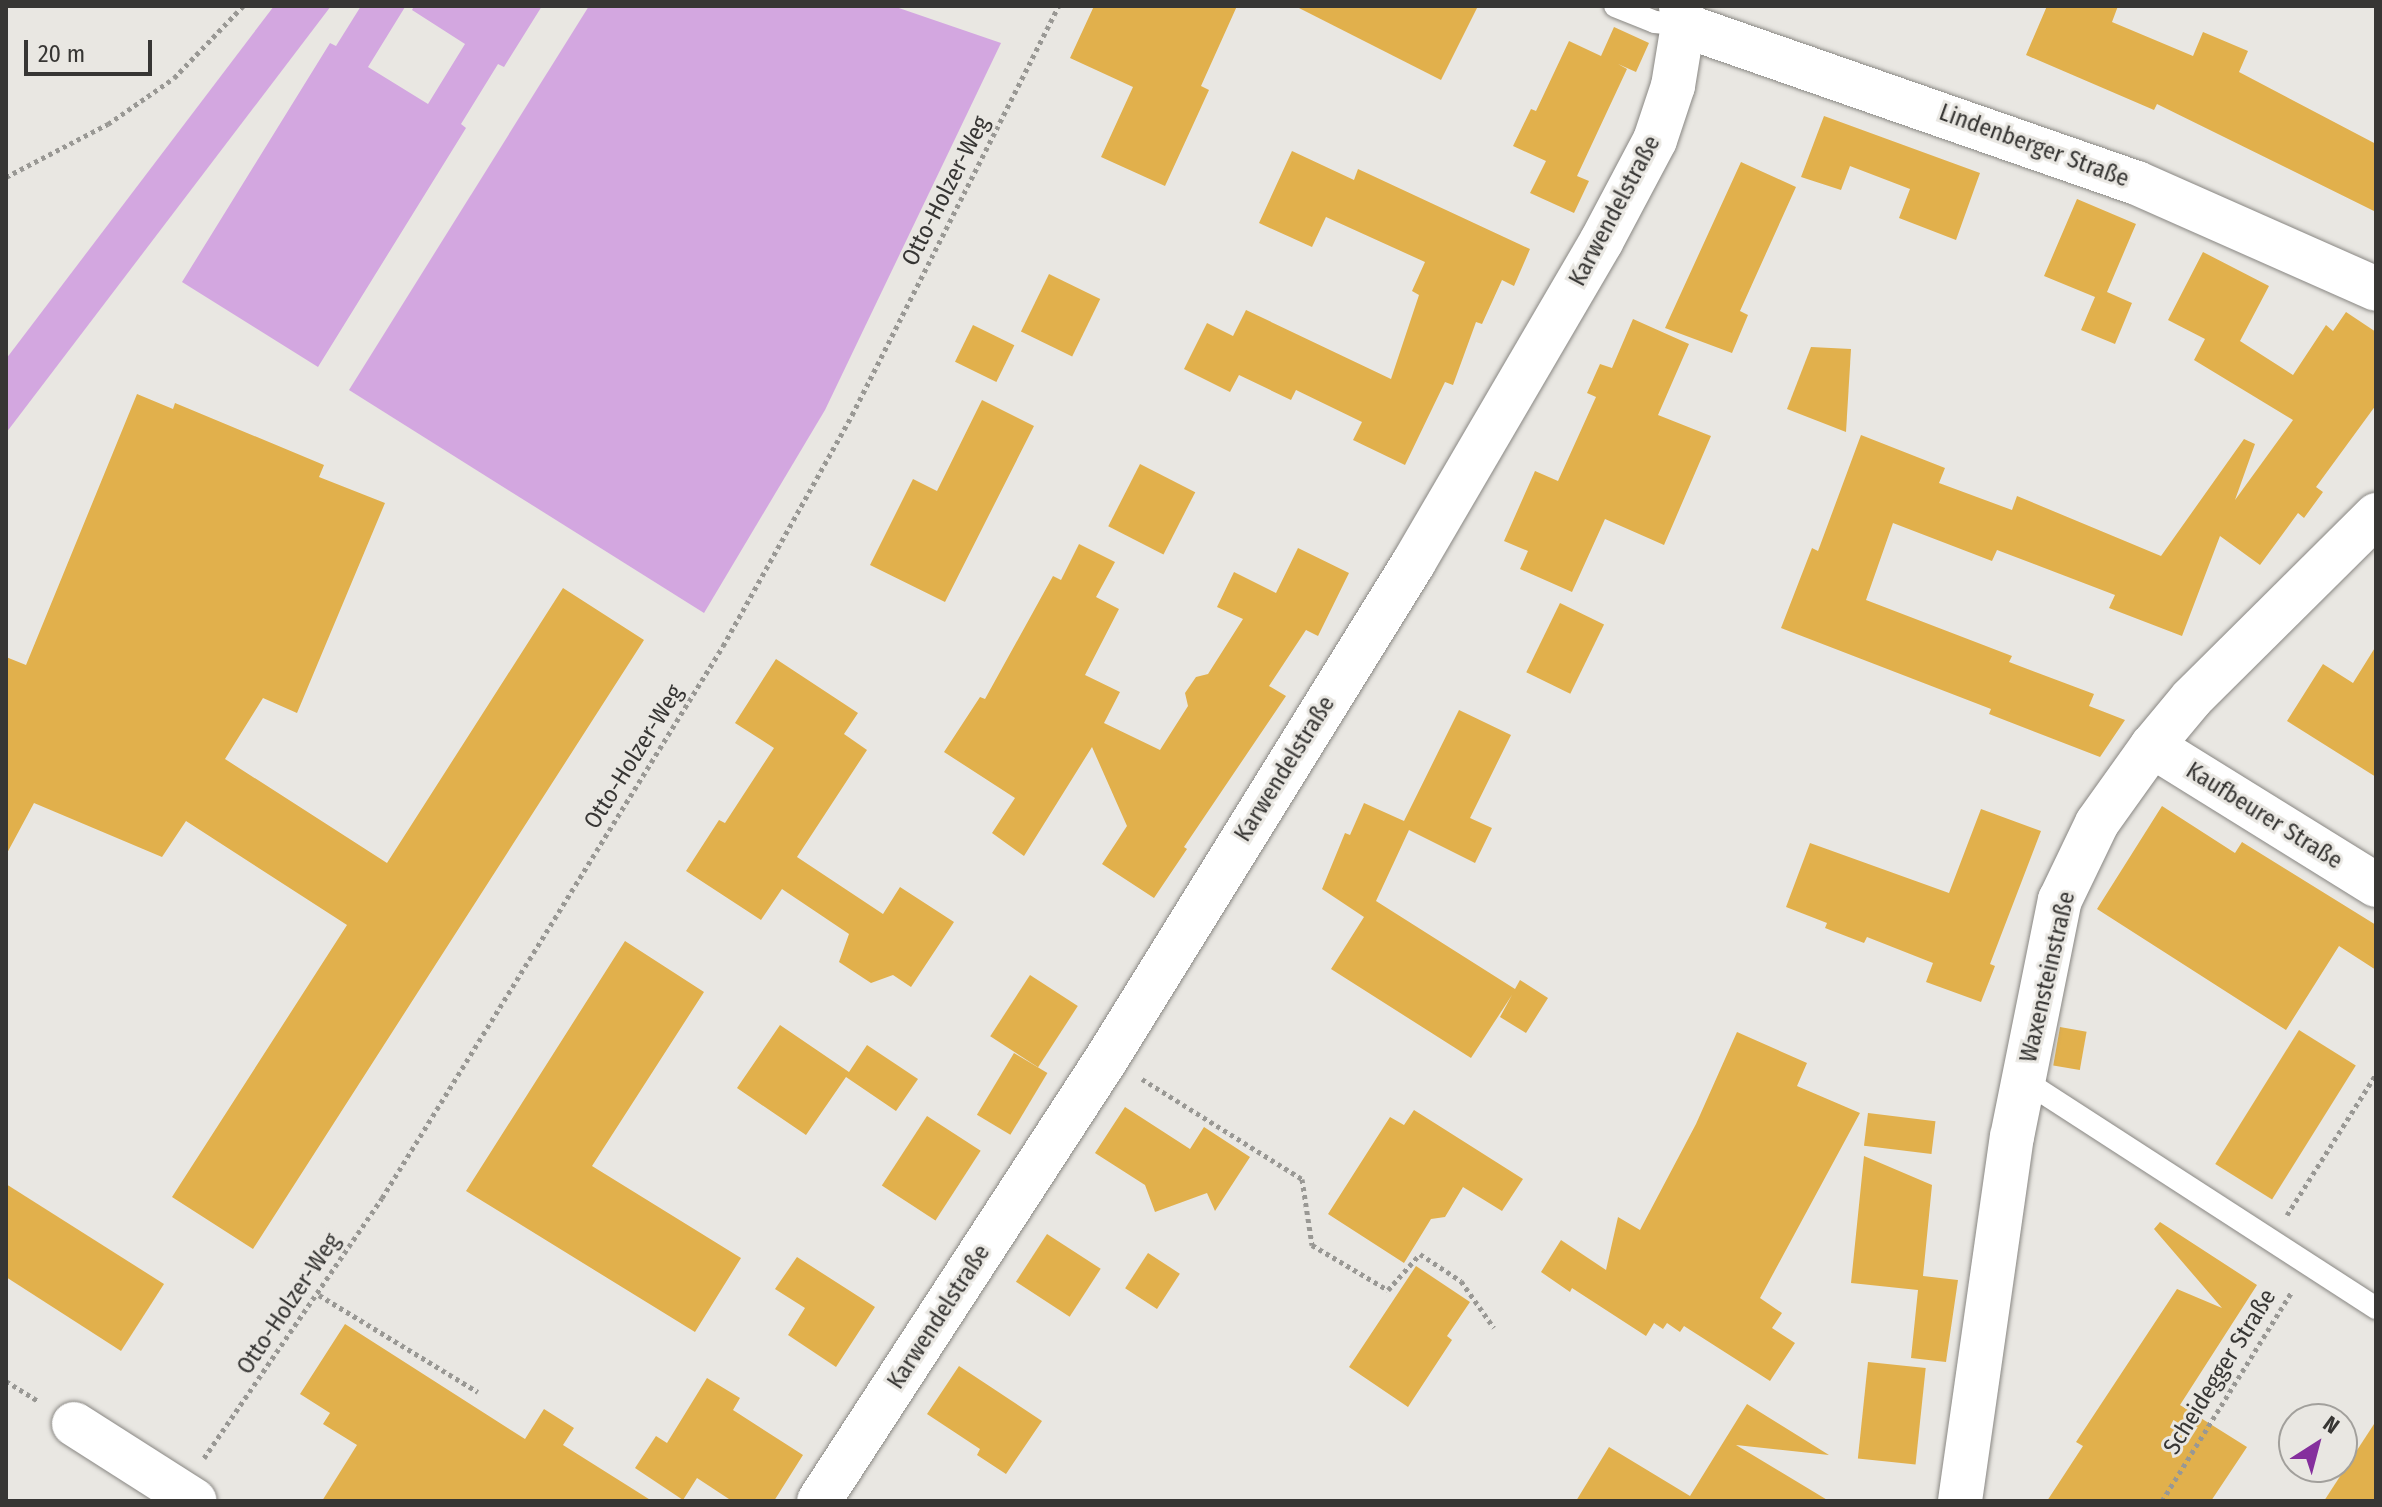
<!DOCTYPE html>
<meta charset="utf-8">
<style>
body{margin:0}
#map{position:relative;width:2382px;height:1507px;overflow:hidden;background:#e9e7e2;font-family:"Fira Sans Condensed",sans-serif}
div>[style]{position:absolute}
.green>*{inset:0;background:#d3a7e0}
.building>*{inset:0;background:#e1b04c;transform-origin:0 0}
.path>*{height:5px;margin-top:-2.5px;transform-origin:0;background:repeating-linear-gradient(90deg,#999894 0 4px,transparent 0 8px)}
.roads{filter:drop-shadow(0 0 2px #898783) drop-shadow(0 0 2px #898783)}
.lane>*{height:22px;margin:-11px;padding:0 11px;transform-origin:11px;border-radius:11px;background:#fff}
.street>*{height:44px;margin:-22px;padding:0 22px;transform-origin:22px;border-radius:22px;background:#fff}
span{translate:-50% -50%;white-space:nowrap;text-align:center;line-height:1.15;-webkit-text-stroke:6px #e9e7e2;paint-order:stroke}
.street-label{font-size:24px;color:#373634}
.frame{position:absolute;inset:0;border:8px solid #373634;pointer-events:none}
.north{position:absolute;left:2278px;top:1403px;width:80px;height:80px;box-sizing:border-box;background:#e9e7e2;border:2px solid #a2a09c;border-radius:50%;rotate:36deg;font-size:22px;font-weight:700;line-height:32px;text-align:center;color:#373634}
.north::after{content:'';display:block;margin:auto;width:28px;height:36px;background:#852f9d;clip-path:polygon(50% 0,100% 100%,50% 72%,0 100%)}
.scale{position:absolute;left:24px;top:40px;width:128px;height:36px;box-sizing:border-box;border:4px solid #373634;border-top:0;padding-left:10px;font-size:24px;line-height:28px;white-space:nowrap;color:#373634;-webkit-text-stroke:6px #e9e7e2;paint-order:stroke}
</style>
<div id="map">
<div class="green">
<i style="clip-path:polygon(274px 6px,331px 6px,6px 433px,6px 359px)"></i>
<i style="clip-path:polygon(361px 6px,405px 7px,368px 67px,428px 104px,465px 44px,412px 10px,414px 6px,542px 6px,504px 67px,498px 64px,461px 124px,466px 128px,318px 367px,182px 282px,330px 43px,336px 46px)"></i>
<i style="clip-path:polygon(589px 6px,893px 6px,1001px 43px,825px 410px,704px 613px,349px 390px)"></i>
</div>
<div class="building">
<i style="clip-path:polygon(1094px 6px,1237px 6px,1201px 86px,1209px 90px,1165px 186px,1101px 157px,1133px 87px,1070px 58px)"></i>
<i style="clip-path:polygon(1295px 6px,1478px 6px,1441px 80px)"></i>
<i style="clip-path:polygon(2047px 6px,2118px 6px,2112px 22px,2193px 56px,2203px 32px,2248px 51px,2239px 72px,2376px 144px,2376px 212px,2157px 104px,2154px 110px,2026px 55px)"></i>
<i style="clip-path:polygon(1614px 27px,1649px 43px,1636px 72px,1618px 64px,1627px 69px,1577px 176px,1589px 181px,1574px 213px,1530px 193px,1546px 161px,1513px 146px,1531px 109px,1536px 111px,1569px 41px,1601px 56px)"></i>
<i style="clip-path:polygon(1824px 116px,1980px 173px,1956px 240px,1899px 218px,1910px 189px,1850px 166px,1841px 190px,1801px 177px)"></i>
<i style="clip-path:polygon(1292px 151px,1354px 180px,1358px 169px,1530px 249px,1514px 286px,1502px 280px,1482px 324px,1476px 322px,1453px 385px,1445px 382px,1405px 465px,1353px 440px,1362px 422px,1296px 390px,1291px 400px,1239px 375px,1230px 392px,1184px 369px,1207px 323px,1233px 336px,1246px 310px,1391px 379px,1419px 295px,1412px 291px,1425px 262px,1326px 217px,1312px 247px,1259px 223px)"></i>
<i style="clip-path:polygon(1741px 162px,1796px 187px,1740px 311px,1748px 315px,1732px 353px,1665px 328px)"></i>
<i style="clip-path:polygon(2077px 199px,2136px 224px,2107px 292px,2132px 303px,2115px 344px,2081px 330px,2095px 297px,2044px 276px)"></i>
<i style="clip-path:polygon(2203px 252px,2269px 286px,2240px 341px,2293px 375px,2326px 325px,2333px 331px,2346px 312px,2376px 332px,2376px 405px,2316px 487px,2323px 492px,2304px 518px,2298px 513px,2260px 565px,2220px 536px,2182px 636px,2109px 608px,2115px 595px,1997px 550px,1992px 561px,1893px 523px,1866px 600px,2012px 656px,2009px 662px,2094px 694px,2089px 706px,2125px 720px,2100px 757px,1989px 714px,1991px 709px,1781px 628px,1812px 548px,1818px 551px,1861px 435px,1945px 468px,1939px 483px,2012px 510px,2017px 496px,2161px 556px,2244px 439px,2255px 444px,2235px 500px,2293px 420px,2194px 360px,2205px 339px,2168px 320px)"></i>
<i style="left:1049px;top:274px;width:57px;height:64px;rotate:26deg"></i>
<i style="clip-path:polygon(1633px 319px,1689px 344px,1658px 415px,1711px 436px,1664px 545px,1605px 519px,1572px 592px,1520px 569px,1528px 551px,1504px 541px,1535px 471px,1558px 481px,1596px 397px,1587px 393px,1600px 364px,1612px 368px)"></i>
<i style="left:973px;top:325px;width:46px;height:41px;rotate:26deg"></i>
<i style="clip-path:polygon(1811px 347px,1851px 349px,1846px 432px,1787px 409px)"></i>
<i style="clip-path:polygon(137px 394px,173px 409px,175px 403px,324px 465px,319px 477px,385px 503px,297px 713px,263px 698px,225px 759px,387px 863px,563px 588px,644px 640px,253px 1249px,172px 1197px,347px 925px,186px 821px,162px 857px,34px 803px,6px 855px,6px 657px,26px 665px)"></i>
<i style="clip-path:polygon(982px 400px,1034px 426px,945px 602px,870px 565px,913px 479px,937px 491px)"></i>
<i style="left:1140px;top:464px;width:62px;height:70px;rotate:27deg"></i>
<i style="clip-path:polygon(1079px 544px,1115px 562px,1096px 597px,1119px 609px,1085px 675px,1120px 692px,1104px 723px,1160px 750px,1188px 706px,1185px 693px,1196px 677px,1208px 674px,1243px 619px,1217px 607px,1234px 572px,1276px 593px,1298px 548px,1349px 573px,1318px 636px,1306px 630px,1269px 686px,1286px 696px,1184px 847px,1187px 849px,1154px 898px,1102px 864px,1127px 826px,1092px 747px,1024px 856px,992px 833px,1015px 798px,944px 752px,980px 697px,985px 699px,1053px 576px,1061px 580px)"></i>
<i style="left:1560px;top:603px;width:49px;height:77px;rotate:26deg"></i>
<i style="clip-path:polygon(2376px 646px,2376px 777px,2287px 721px,2323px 664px,2353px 683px)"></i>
<i style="clip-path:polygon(776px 659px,858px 713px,844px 734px,867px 750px,797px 857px,883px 914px,900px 887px,954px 922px,911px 987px,893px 975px,871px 983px,839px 962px,849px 934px,782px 889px,761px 920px,686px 871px,719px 820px,725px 823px,774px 748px,735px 723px)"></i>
<i style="clip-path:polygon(1459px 710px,1511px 735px,1470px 818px,1492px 828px,1475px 863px,1409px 830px,1376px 901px,1515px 989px,1520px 980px,1548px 998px,1526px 1033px,1500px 1017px,1512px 995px,1471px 1058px,1331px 969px,1364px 917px,1322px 889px,1345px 833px,1350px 835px,1364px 803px,1404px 821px)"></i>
<i style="clip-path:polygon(2162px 806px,2235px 853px,2242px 842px,2376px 925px,2376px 970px,2339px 946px,2286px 1030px,2097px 909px)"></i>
<i style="clip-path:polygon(1981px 809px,2041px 831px,1990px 964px,1995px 966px,1981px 1002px,1926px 982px,1933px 963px,1867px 937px,1864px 943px,1825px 928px,1827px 923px,1786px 907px,1810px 843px,1949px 893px)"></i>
<i style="clip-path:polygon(625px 941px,704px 992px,592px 1166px,741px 1258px,695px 1332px,466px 1191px)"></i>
<i style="left:1030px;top:975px;width:57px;height:73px;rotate:33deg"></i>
<i style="clip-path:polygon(780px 1025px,849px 1072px,867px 1045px,918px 1079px,896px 1111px,846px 1077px,806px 1135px,737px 1088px)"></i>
<i style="left:2060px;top:1027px;width:27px;height:39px;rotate:10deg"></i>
<i style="left:2299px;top:1030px;width:67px;height:158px;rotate:32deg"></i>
<i style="clip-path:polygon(1737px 1032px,1807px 1063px,1797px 1086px,1860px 1113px,1760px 1298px,1782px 1313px,1772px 1328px,1795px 1343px,1770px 1381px,1684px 1326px,1680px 1332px,1667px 1323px,1663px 1329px,1654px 1323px,1646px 1336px,1572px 1288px,1570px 1292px,1541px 1272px,1561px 1240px,1606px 1270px,1618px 1217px,1640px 1230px,1696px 1124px)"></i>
<i style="left:1014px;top:1053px;width:39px;height:72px;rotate:31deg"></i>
<i style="clip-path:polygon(1125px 1107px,1190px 1149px,1204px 1127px,1250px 1157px,1215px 1211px,1207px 1193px,1155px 1212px,1145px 1185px,1095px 1153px)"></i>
<i style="clip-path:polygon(1414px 1110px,1523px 1179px,1502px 1211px,1463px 1187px,1445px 1217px,1431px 1219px,1404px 1263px,1328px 1214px,1390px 1117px,1404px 1125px)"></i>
<i style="left:1868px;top:1113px;width:68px;height:33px;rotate:7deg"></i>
<i style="left:927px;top:1116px;width:64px;height:83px;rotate:33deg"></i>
<i style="clip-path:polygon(1864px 1156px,1932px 1185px,1923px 1276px,1958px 1280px,1946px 1362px,1911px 1358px,1918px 1290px,1851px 1283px)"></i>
<i style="clip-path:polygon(6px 1184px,164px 1284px,121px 1351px,6px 1277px)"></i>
<i style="clip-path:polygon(2160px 1222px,2257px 1285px,2180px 1405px,2247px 1447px,2211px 1501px,2047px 1501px,2083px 1446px,2076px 1442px,2177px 1289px,2222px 1308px,2154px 1229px)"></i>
<i style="left:1047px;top:1234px;width:64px;height:57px;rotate:33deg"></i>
<i style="left:1148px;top:1253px;width:38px;height:42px;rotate:33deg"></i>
<i style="clip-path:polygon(797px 1257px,875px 1307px,836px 1367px,788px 1335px,805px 1308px,775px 1289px)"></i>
<i style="clip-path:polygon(1416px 1266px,1470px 1302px,1447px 1336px,1452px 1340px,1408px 1407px,1349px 1367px)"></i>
<i style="clip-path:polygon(345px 1324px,525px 1439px,544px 1409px,574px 1428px,563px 1445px,652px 1501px,322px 1501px,357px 1445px,323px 1424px,330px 1413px,300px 1394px)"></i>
<i style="left:1868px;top:1362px;width:58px;height:97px;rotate:6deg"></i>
<i style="clip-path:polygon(959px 1366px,1042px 1421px,1006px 1474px,977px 1455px,980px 1449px,927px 1414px)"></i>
<i style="clip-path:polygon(707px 1378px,740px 1398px,733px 1410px,803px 1455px,774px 1501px,732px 1501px,697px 1478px,683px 1500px,635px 1468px,656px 1436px,667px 1443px)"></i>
<i style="clip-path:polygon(1747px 1404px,1829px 1455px,1736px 1445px,1829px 1501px,1576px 1501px,1609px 1447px,1690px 1496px)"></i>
<i style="clip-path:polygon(2376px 1421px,2376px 1501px,2324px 1501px)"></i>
</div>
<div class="path">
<i style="left:6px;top:177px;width:115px;rotate:-27.5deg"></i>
<i style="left:108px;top:124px;width:80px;rotate:-34.9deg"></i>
<i style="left:174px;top:78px;width:100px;rotate:-46.2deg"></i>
<i style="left:1142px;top:1079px;width:189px;rotate:32deg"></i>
<i style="left:1302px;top:1179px;width:67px;rotate:81.4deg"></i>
<i style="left:1312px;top:1245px;width:88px;rotate:30.6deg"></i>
<i style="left:1388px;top:1290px;width:48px;rotate:-48.4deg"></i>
<i style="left:1420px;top:1254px;width:49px;rotate:33.4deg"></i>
<i style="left:1461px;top:1281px;width:57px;rotate:54.9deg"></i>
<i style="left:2287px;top:1215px;width:167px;rotate:-57.7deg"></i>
<i style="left:319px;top:1295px;width:186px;rotate:31.4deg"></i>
<i style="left:6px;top:1381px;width:39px;rotate:32deg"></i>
<i style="left:204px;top:1458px;width:315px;rotate:-55.6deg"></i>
<i style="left:382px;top:1198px;width:649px;rotate:-58.29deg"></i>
<i style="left:723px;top:646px;width:265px;rotate:-60.8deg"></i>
<i style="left:852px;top:415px;width:458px;rotate:-63.2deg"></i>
<i style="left:2162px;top:1501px;width:247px;rotate:-58.2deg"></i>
</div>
<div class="roads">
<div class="lane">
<i style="left:1615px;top:6px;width:43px;rotate:21.8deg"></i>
<i style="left:1655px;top:22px;width:28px;rotate:6deg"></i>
<i style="left:2025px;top:1081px;width:418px;rotate:32.9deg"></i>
</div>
<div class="street">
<i style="left:1683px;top:25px;width:481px;rotate:19.2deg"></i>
<i style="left:2137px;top:183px;width:261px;rotate:23.9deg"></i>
<i style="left:2152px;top:746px;width:264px;rotate:31.8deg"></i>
<i style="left:74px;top:1424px;width:143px;rotate:32.5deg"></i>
<i style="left:819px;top:1501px;width:528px;rotate:-56.97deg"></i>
<i style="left:1107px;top:1058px;width:583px;rotate:-58.24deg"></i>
<i style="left:1414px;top:562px;width:371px;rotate:-59.7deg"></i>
<i style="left:1601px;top:242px;width:115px;rotate:-62.1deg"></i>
<i style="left:1655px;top:140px;width:57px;rotate:-71.6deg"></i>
<i style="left:1673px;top:86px;width:62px;rotate:-80.7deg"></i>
<i style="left:1683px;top:25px;width:19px;rotate:-96deg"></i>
<i style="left:1960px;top:1501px;width:368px;rotate:-81.9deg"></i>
<i style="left:2012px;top:1137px;width:242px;rotate:-78.6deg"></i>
<i style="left:2060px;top:900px;width:85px;rotate:-64.3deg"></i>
<i style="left:2097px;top:823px;width:95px;rotate:-54.5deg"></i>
<i style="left:2152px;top:746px;width:62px;rotate:-50.2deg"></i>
<i style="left:2192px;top:698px;width:260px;rotate:-44.8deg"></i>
</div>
</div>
<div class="street-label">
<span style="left:2034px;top:146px;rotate:20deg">Lindenberger Straße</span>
<span style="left:946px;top:191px;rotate:-63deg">Otto-Holzer-Weg</span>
<span style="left:1615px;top:211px;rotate:-62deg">Karwendelstraße</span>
<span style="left:634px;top:757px;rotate:-58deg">Otto-Holzer-Weg</span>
<span style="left:1285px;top:769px;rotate:-58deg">Karwendelstraße</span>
<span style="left:2264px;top:816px;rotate:32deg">Kaufbeurer Straße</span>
<span style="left:2048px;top:977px;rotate:-77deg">Waxensteinstraße</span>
<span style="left:289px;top:1304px;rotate:-56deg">Otto-Holzer-Weg</span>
<span style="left:939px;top:1317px;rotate:-57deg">Karwendelstraße</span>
<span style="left:2220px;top:1372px;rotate:-58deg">Scheidegger Straße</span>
</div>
<div class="frame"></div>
<div class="north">N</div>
<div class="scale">20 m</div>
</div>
